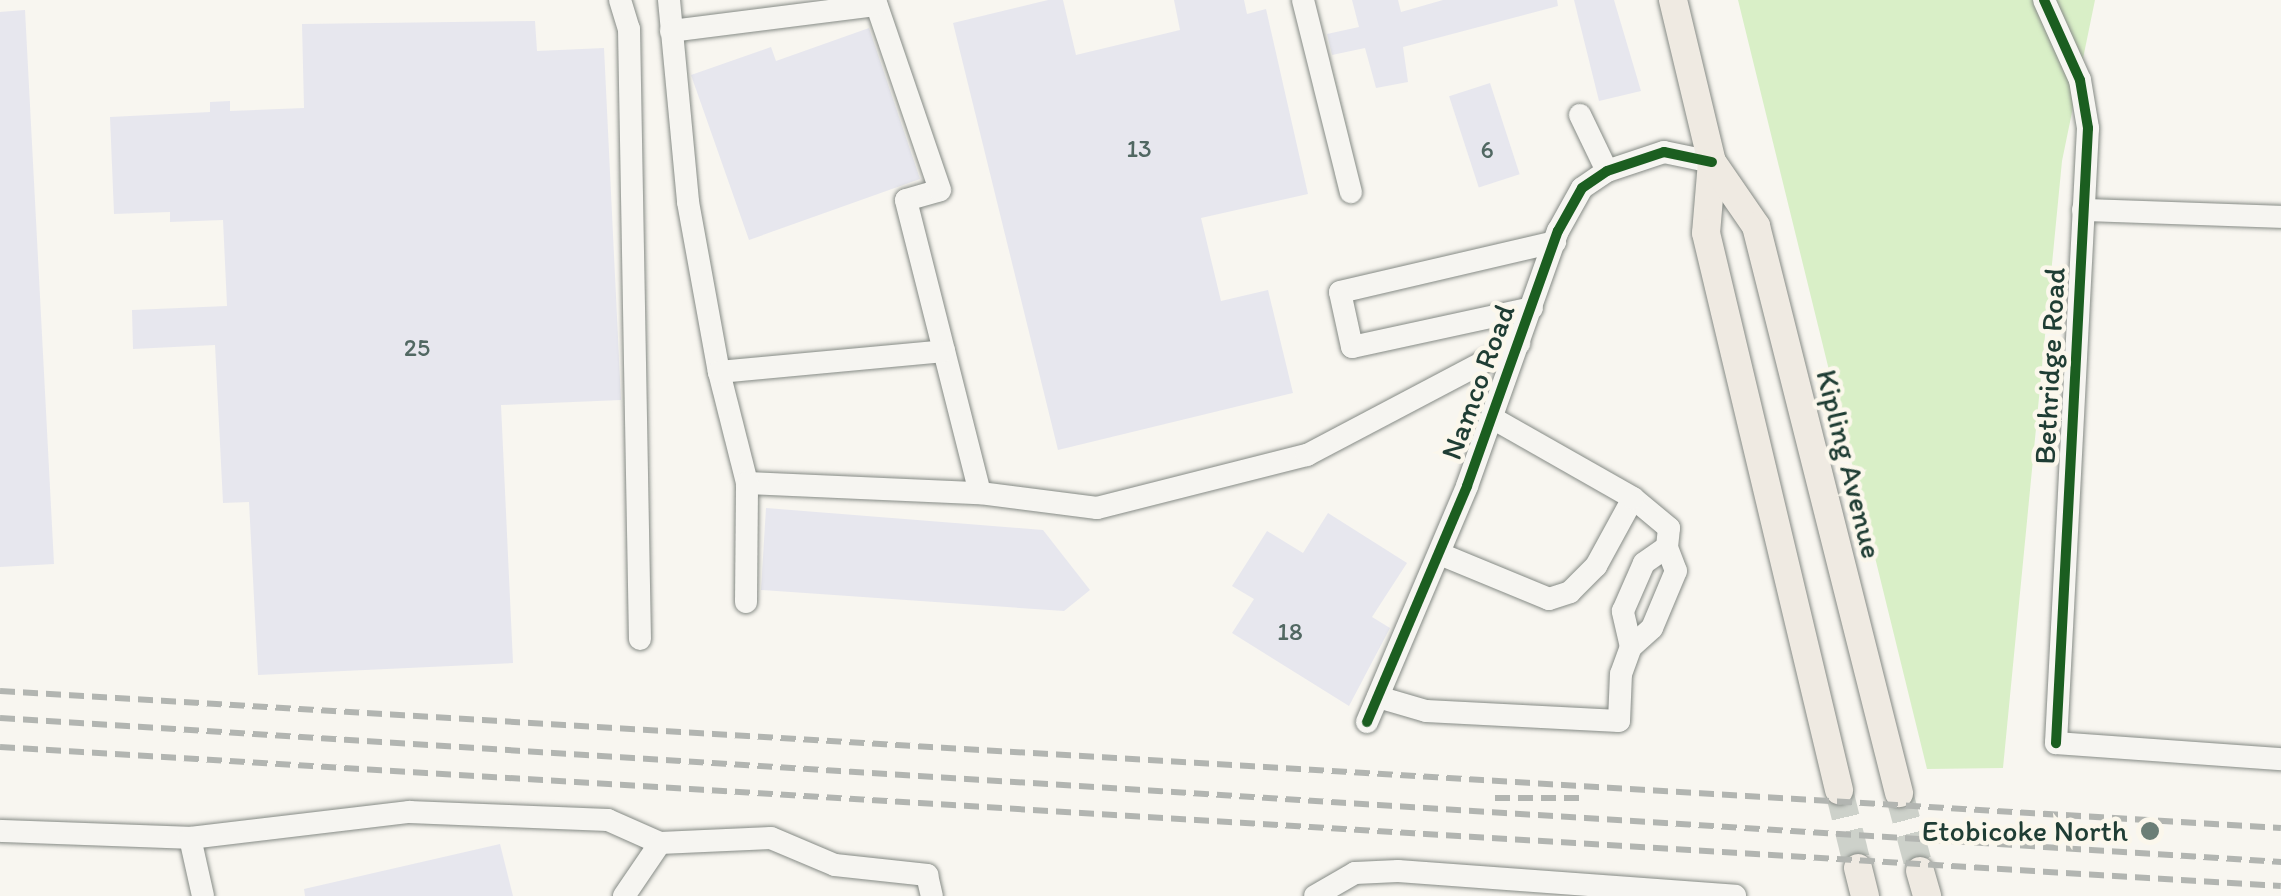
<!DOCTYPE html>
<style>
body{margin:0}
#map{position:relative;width:2281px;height:896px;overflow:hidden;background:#f8f6f0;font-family:Itim,sans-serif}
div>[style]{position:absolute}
.green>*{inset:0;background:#d9efc7}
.building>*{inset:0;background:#e7e7ee;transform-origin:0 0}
.major-tunnel>*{height:28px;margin-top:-14px;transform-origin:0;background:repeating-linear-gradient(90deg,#cdd1ca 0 28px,transparent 0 42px)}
.roads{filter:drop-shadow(0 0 2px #868b86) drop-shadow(0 0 2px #868b86)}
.minor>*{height:22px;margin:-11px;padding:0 11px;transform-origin:11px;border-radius:11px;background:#f6f5f1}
.major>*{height:28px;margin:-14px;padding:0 14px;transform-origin:14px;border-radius:14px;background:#efeae2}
.rail>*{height:6px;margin-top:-3px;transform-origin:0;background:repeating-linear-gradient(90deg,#b2b5b1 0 15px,transparent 0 23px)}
.cycleway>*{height:10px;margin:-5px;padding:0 5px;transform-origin:5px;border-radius:5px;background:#1b5e20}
.dots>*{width:28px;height:28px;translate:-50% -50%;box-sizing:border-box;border:5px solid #fbf7ec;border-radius:50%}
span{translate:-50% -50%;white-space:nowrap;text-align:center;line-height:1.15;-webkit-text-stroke:9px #fbf7ec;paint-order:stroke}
.number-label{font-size:25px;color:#516862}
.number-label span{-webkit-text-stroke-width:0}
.street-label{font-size:30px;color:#1f3d34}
.poi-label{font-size:30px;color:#1f3d34}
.right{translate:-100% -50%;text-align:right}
</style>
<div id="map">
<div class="green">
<i style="clip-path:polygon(1738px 0,2095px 0,2062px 161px,2003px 768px,1927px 769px)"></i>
</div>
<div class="building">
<i style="clip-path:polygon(1048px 0,1063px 0,1076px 55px,1180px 30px,1174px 0,1244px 0,1247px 14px,1266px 9px,1308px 194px,1201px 218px,1221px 301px,1268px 290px,1293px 393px,1058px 450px,953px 23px)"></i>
<i style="clip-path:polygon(1352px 0,1398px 0,1401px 12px,1443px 0,1557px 0,1558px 6px,1403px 47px,1408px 82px,1376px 88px,1365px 48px,1332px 55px,1327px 34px,1359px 27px)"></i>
<i style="clip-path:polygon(1574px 0,1614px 0,1641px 91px,1599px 101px)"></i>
<i style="clip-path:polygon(25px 10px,54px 564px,0 567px,0 12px)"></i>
<i style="clip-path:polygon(535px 21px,537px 51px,604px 48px,621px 400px,501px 405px,513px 663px,258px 675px,249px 502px,223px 503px,215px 345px,133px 349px,132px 310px,227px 306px,223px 220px,170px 222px,170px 212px,114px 214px,110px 117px,210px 112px,210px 102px,230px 101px,230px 111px,304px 108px,302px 24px)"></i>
<i style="clip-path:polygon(869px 28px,920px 179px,749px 240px,691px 75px,771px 47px,776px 61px)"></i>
<i style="left:1490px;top:83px;width:96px;height:43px;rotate:72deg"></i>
<i style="clip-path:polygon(766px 508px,1043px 530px,1090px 590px,1064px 611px,761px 590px)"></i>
<i style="clip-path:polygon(1328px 513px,1407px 563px,1372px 617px,1390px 628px,1349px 706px,1232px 633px,1254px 599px,1232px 586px,1267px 531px,1303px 553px)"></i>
<i style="clip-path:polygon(500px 844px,513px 896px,305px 896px,304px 889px)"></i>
</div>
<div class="major-tunnel">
<i style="left:1839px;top:790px;width:80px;rotate:76.3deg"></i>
<i style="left:1899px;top:793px;width:81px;rotate:74.9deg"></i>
</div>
<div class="roads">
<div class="minor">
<i style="left:620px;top:0;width:30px;rotate:73deg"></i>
<i style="left:629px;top:29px;width:610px;rotate:88.97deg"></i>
<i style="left:669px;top:0;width:203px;rotate:84.6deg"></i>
<i style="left:688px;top:202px;width:173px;rotate:79.7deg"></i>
<i style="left:719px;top:372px;width:114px;rotate:75.8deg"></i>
<i style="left:747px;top:483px;width:233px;rotate:2.5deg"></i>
<i style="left:980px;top:493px;width:302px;rotate:-104.2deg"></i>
<i style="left:906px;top:200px;width:35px;rotate:-16deg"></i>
<i style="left:940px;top:190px;width:201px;rotate:-108.9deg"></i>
<i style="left:1303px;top:0;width:198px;rotate:76deg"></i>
<i style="left:2044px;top:0;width:88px;rotate:65.8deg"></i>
<i style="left:2080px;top:80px;width:49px;rotate:80.5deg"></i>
<i style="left:2088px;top:128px;width:616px;rotate:92.98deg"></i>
<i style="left:2056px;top:743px;width:226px;rotate:4.1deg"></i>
<i style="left:671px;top:31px;width:207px;rotate:-7.2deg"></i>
<i style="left:1580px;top:115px;width:62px;rotate:64.3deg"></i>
<i style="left:2083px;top:210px;width:198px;rotate:2deg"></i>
<i style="left:1532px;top:308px;width:184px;rotate:167.8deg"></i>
<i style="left:1352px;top:347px;width:56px;rotate:-102.3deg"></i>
<i style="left:1340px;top:292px;width:221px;rotate:-13.1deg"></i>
<i style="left:719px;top:372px;width:226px;rotate:-5.3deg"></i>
<i style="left:980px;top:493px;width:118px;rotate:7.3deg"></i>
<i style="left:1097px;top:508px;width:217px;rotate:-14.2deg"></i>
<i style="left:1307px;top:455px;width:240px;rotate:-27.8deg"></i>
<i style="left:1440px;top:554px;width:118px;rotate:22.4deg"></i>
<i style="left:1549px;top:599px;width:22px;rotate:-18deg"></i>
<i style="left:1570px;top:592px;width:37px;rotate:-45deg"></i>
<i style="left:1596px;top:566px;width:77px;rotate:-61.4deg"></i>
<i style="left:746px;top:602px;width:119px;rotate:-89.5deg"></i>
<i style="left:1631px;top:647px;width:28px;rotate:-42deg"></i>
<i style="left:1652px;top:628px;width:62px;rotate:-67.2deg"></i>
<i style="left:1676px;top:571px;width:26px;rotate:-111deg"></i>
<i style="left:1378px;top:697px;width:50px;rotate:16.3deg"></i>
<i style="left:1426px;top:711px;width:193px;rotate:3deg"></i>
<i style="left:1619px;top:721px;width:47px;rotate:-87.6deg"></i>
<i style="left:1621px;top:674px;width:29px;rotate:-70deg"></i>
<i style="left:1631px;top:647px;width:37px;rotate:-103deg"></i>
<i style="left:1623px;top:611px;width:52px;rotate:-66.4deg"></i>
<i style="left:1644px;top:563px;width:28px;rotate:-35deg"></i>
<i style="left:1667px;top:547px;width:19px;rotate:-84deg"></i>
<i style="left:1669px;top:528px;width:47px;rotate:-140.2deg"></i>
<i style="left:1633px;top:498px;width:162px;rotate:-150.4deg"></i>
<i style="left:1367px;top:722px;width:256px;rotate:-67deg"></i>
<i style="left:1467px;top:486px;width:271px;rotate:-70.4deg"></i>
<i style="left:1558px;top:231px;width:49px;rotate:-60.8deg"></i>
<i style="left:1582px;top:188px;width:30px;rotate:-34deg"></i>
<i style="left:1607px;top:171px;width:60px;rotate:-18.4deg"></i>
<i style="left:1664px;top:152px;width:49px;rotate:11.8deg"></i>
<i style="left:0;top:831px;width:190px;rotate:2.1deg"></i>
<i style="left:203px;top:896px;width:59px;rotate:-102.6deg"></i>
<i style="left:190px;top:838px;width:221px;rotate:-6.8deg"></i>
<i style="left:409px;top:812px;width:199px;rotate:2.3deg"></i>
<i style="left:608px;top:820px;width:57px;rotate:23.9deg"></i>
<i style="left:624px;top:896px;width:64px;rotate:-55.8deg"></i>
<i style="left:660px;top:843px;width:111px;rotate:-2.6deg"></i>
<i style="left:771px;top:838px;width:69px;rotate:22.9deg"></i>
<i style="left:835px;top:865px;width:93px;rotate:6.2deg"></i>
<i style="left:927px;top:875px;width:22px;rotate:77deg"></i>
<i style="left:1315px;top:896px;width:46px;rotate:-29.9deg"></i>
<i style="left:1355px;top:873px;width:43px;rotate:-2.7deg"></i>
<i style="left:1398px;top:871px;width:338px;rotate:4.2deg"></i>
</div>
<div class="major">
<i style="left:1673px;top:0;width:167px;rotate:76.5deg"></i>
<i style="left:1712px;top:162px;width:71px;rotate:94.8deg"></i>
<i style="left:1706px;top:233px;width:573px;rotate:76.57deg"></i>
<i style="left:1712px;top:162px;width:78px;rotate:55.5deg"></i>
<i style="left:1756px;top:226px;width:585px;rotate:75.84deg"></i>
<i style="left:1858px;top:868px;width:29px;rotate:76deg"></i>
<i style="left:1920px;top:871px;width:26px;rotate:74deg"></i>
</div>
</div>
<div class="rail">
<i style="left:0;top:691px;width:2285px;rotate:3.44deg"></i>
<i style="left:0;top:718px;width:2286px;rotate:3.61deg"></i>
<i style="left:0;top:747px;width:2285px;rotate:3.49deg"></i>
<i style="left:1495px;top:798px;width:90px"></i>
</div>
<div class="cycleway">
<i style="left:2044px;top:0;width:88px;rotate:65.8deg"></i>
<i style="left:2080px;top:80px;width:49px;rotate:80.5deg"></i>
<i style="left:2088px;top:128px;width:616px;rotate:92.98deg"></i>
<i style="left:1367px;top:722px;width:256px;rotate:-67deg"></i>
<i style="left:1467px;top:486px;width:271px;rotate:-70.4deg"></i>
<i style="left:1558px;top:231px;width:49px;rotate:-60.8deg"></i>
<i style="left:1582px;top:188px;width:30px;rotate:-34deg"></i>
<i style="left:1607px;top:171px;width:60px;rotate:-18.4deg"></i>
<i style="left:1664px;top:152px;width:49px;rotate:11.8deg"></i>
</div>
<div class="dots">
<i style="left:2150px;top:831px;background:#6b7e76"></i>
</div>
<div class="number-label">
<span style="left:1139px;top:148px">13</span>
<span style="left:1487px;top:149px">6</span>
<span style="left:417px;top:347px">25</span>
<span style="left:1290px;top:631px">18</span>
</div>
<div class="street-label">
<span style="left:2050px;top:366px;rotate:-87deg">Bethridge Road</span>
<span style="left:1478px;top:382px;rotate:-70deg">Namco Road</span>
<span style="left:1849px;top:464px;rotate:76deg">Kipling Avenue</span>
</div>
<div class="poi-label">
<span class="right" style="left:2128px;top:831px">Etobicoke North</span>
</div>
</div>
